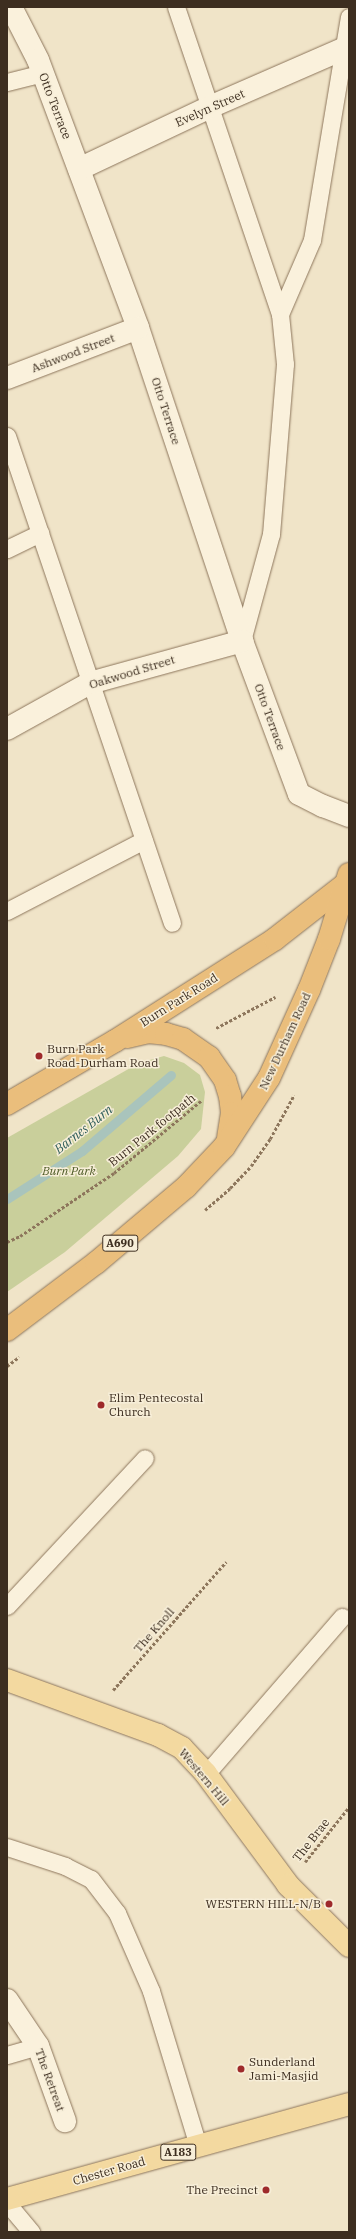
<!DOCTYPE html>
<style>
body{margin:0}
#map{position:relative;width:356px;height:2239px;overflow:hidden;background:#f0e4c8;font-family:"IBM Plex Serif",serif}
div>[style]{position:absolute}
.green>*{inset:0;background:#c9cf9b}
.stream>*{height:9px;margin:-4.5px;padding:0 4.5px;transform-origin:4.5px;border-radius:4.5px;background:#a9c4bc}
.path>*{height:2.5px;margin-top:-1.25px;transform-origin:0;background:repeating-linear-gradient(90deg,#8d765c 0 3px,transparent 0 5px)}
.roads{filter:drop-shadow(0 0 1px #8d765c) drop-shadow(0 0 1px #8d765c)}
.service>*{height:17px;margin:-8.5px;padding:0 8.5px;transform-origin:8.5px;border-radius:8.5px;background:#faf1dc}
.pedestrian>*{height:22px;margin:-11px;padding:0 11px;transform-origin:11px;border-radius:11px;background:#faf1dc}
.minor>*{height:22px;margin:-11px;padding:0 11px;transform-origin:11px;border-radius:11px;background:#faf1dc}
.primary>*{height:22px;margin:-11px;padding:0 11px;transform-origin:11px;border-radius:11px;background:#f3d9a0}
.trunk>*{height:22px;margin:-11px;padding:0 11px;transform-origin:11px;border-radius:11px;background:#eabe7c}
.dots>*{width:11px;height:11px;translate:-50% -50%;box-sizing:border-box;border:2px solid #f7eed8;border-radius:50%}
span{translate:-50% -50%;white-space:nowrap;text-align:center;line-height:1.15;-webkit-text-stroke:3px #f7eed8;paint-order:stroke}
.shield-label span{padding:1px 3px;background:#f7eed8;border:1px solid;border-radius:3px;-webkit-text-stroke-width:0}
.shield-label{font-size:11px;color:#3d2e20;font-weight:700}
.street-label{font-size:12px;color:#3d2e20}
.poi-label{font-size:12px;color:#3d2e20}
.left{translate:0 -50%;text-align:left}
.right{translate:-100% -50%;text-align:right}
.park-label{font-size:12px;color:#4d5a26;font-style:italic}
.water-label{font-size:13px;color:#2f5d5a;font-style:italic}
.frame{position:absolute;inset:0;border:8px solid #3d2e20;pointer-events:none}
</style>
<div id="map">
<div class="green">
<i style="clip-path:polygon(164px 1056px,184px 1063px,200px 1075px,205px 1092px,201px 1129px,178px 1156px,65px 1252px,7px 1292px,7px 1138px,139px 1063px)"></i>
</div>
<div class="stream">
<i style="left:7px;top:1199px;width:89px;rotate:-32.6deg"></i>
<i style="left:82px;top:1151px;width:117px;rotate:-40.5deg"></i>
</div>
<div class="path">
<i style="left:216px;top:1028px;width:67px;rotate:-27.7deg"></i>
<i style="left:205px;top:1210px;width:33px;rotate:-41deg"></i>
<i style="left:230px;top:1188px;width:30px;rotate:-46deg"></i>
<i style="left:251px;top:1166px;width:33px;rotate:-55deg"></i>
<i style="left:270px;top:1139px;width:50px;rotate:-61.4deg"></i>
<i style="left:7px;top:1242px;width:14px;rotate:-25deg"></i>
<i style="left:20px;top:1236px;width:113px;rotate:-33.8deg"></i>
<i style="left:114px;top:1173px;width:114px;rotate:-39.7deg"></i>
<i style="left:7px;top:1366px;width:15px;rotate:-37deg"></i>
<i style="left:113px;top:1690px;width:171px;rotate:-48.6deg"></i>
<i style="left:305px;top:1862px;width:70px;rotate:-51.3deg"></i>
</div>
<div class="roads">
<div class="service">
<i style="left:176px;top:7px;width:324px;rotate:71.3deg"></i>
<i style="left:280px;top:314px;width:50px;rotate:84.3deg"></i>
<i style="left:285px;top:364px;width:171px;rotate:94.7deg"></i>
<i style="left:271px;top:534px;width:111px;rotate:105.2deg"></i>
<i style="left:7px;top:82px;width:37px;rotate:-14deg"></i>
<i style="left:280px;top:314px;width:81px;rotate:-66.6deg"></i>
<i style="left:312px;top:240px;width:226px;rotate:-80.6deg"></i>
<i style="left:7px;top:436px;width:514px;rotate:71.28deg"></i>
<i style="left:7px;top:549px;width:37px;rotate:-26deg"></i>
<i style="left:7px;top:911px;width:154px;rotate:-27.4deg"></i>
<i style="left:7px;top:1606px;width:202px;rotate:-47deg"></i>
<i style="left:206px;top:1774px;width:208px;rotate:-49.1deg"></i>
<i style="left:7px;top:1847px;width:61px;rotate:18.1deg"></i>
<i style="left:65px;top:1866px;width:29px;rotate:27deg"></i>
<i style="left:91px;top:1879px;width:43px;rotate:52.6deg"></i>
<i style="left:117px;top:1913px;width:85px;rotate:66.4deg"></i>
<i style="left:151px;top:1991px;width:162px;rotate:73.1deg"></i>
<i style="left:7px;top:2055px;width:32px;rotate:-16deg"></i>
<i style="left:7px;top:2203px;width:38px;rotate:50deg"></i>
</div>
<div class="pedestrian">
<i style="left:323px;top:806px;width:28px;rotate:21deg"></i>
</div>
<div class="minor">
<i style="left:11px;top:7px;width:59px;rotate:63deg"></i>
<i style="left:38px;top:60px;width:286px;rotate:69.5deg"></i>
<i style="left:138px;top:328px;width:330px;rotate:71.6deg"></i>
<i style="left:242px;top:641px;width:163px;rotate:69.6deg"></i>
<i style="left:299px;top:794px;width:27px;rotate:27deg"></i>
<i style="left:79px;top:169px;width:145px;rotate:-25.3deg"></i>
<i style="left:210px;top:107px;width:145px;rotate:-23.6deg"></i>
<i style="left:7px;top:378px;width:140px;rotate:-20.9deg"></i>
<i style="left:7px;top:729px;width:95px;rotate:-29deg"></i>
<i style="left:90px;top:683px;width:158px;rotate:-15.4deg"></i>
<i style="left:7px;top:2000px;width:55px;rotate:56deg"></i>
<i style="left:38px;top:2046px;width:80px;rotate:70.2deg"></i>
</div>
<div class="primary">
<i style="left:7px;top:1680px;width:161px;rotate:20deg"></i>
<i style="left:158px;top:1735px;width:27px;rotate:28deg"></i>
<i style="left:182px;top:1748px;width:35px;rotate:47deg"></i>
<i style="left:206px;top:1774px;width:138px;rotate:53.5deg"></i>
<i style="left:288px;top:1885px;width:86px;rotate:45deg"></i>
<i style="left:7px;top:2199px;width:355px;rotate:-15.5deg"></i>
</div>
<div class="trunk">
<i style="left:127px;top:1037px;width:22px;rotate:-13deg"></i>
<i style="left:148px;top:1032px;width:18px;rotate:6deg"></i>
<i style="left:166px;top:1034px;width:18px;rotate:16deg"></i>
<i style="left:183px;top:1039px;width:32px;rotate:35deg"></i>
<i style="left:209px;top:1057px;width:28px;rotate:55deg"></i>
<i style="left:225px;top:1080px;width:17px;rotate:73deg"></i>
<i style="left:230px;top:1096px;width:17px;rotate:83deg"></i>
<i style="left:232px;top:1113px;width:24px;rotate:99deg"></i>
<i style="left:7px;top:1104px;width:125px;rotate:-30.3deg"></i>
<i style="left:115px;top:1041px;width:190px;rotate:-32.5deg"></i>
<i style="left:275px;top:939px;width:88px;rotate:-38deg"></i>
<i style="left:7px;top:1330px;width:111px;rotate:-37deg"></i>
<i style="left:96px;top:1263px;width:118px;rotate:-40.2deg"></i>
<i style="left:186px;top:1187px;width:55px;rotate:-46.5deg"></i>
<i style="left:224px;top:1147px;width:82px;rotate:-56.9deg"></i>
<i style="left:269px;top:1078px;width:97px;rotate:-65.6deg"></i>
<i style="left:309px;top:990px;width:55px;rotate:-68.6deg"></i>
<i style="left:329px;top:939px;width:68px;rotate:-72.9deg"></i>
</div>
</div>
<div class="dots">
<i style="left:39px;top:1056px;background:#9e2a2b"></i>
<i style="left:101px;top:1405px;background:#9e2a2b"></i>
<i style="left:329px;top:1904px;background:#9e2a2b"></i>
<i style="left:241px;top:2069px;background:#9e2a2b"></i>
<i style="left:266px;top:2190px;background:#9e2a2b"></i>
</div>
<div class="shield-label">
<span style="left:120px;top:1243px">A690</span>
<span style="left:178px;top:2152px">A183</span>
</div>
<div class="street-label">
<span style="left:55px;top:106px;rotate:69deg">Otto Terrace</span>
<span style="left:210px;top:108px;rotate:-24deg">Evelyn Street</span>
<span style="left:73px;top:353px;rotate:-21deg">Ashwood Street</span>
<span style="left:166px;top:411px;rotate:72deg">Otto Terrace</span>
<span style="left:132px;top:672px;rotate:-17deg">Oakwood Street</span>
<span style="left:270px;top:717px;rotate:70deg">Otto Terrace</span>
<span style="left:179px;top:1000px;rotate:-32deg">Burn Park Road</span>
<span style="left:285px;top:1041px;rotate:-65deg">New Durham Road</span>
<span style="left:152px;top:1130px;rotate:-39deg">Burn Park footpath</span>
<span style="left:154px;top:1630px;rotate:-49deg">The Knoll</span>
<span style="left:204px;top:1777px;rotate:50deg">Western Hill</span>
<span style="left:311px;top:1840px;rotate:-52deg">The Brae</span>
<span style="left:50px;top:2080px;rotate:70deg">The Retreat</span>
<span style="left:109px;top:2171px;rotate:-16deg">Chester Road</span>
</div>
<div class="poi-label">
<span class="left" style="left:47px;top:1056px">Burn Park<br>Road-Durham Road</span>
<span class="left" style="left:109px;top:1405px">Elim Pentecostal<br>Church</span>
<span class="right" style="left:321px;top:1904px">WESTERN HILL-N/B</span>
<span class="left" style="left:249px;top:2069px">Sunderland<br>Jami-Masjid</span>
<span class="right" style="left:258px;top:2190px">The Precinct</span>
</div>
<div class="park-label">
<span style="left:69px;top:1171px">Burn Park</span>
</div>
<div class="water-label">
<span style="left:84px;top:1130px;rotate:-38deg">Barnes Burn</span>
</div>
<div class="frame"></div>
</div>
